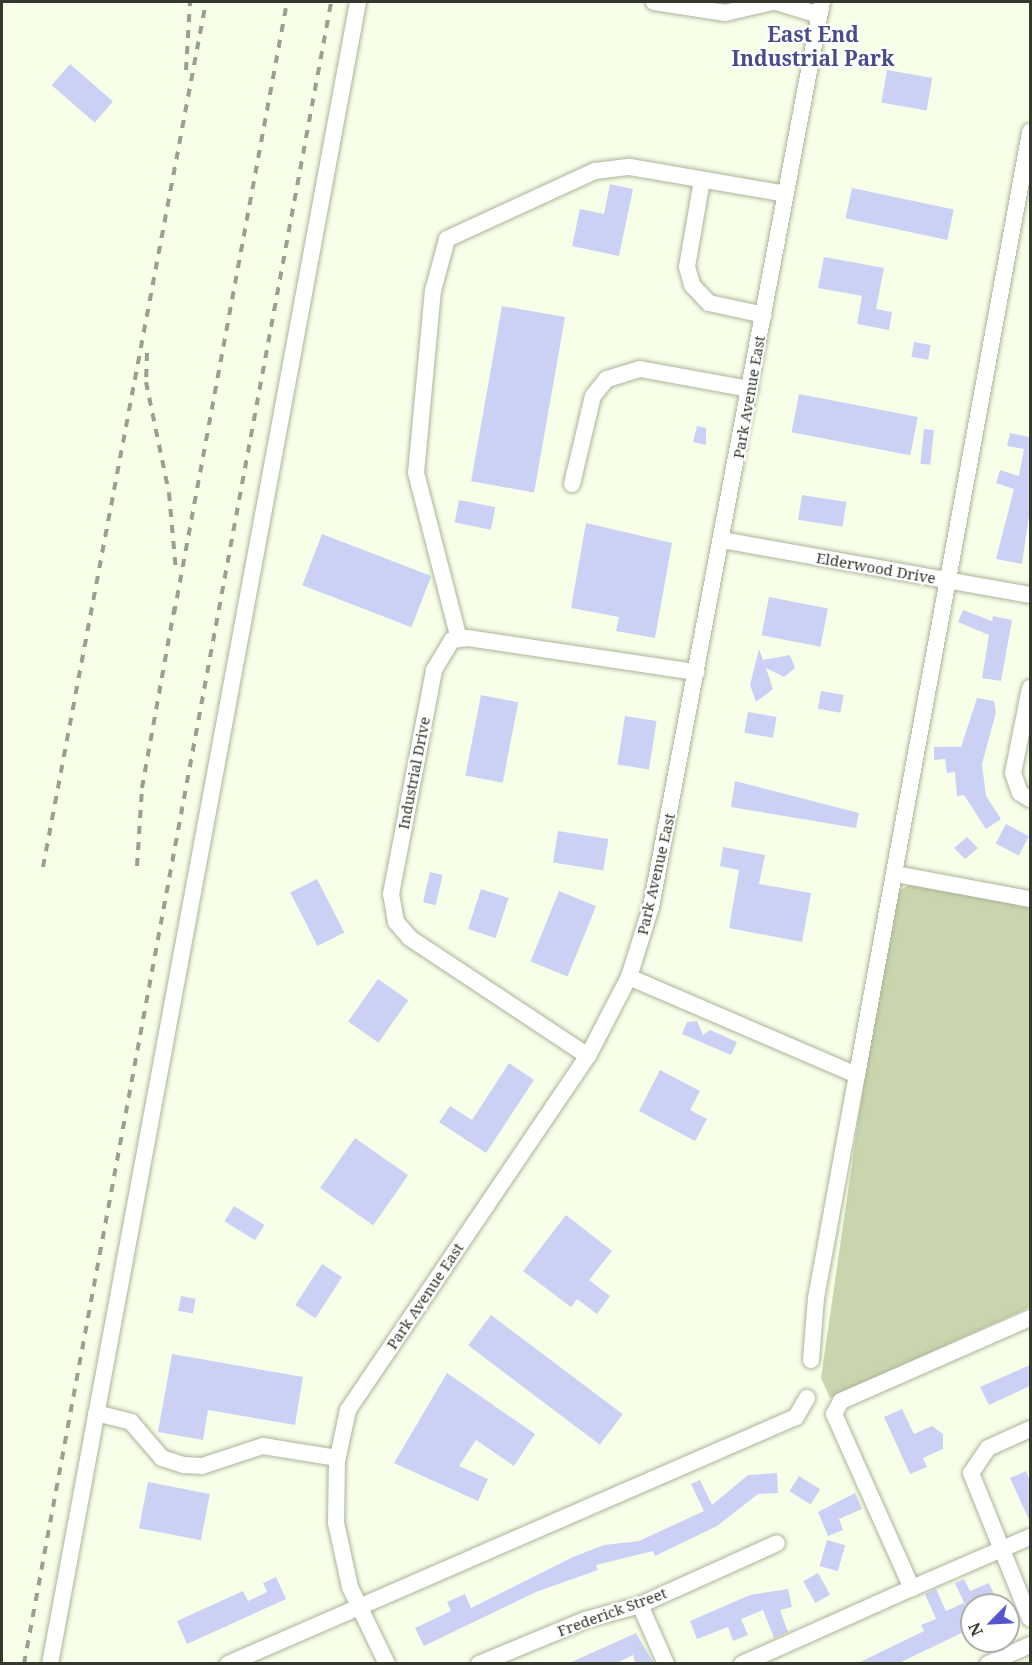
<!DOCTYPE html>
<style>
body{margin:0}
#map{position:relative;width:1032px;height:1665px;overflow:hidden;background:#f8ffe9;font-family:"Noto Serif",serif}
div>[style]{position:absolute}
.green>*{inset:0;background:#c9d6ad}
.building>*{inset:0;background:#cbd1f4;transform-origin:0 0}
.roads{filter:drop-shadow(0 0 2px #abb49a) drop-shadow(0 0 2px #abb49a)}
.minor>*{height:16px;margin:-8px;padding:0 8px;transform-origin:8px;border-radius:8px;background:#fff}
.rail>*{height:4px;margin-top:-2px;transform-origin:0;background:repeating-linear-gradient(90deg,#9a9f8f 0 8px,transparent 0 16px)}
span{translate:-50% -50%;white-space:nowrap;text-align:center;line-height:1.15;-webkit-text-stroke:4.5px #fff;paint-order:stroke}
.street-label{font-size:15px;color:#35382e}
.district-label{font-size:21px;color:#474d8a;font-weight:700}
.frame{position:absolute;inset:0;border:3px solid #35382e;pointer-events:none}
.north{position:absolute;left:960px;top:1593px;width:60px;height:60px;box-sizing:border-box;background:#fff;border:2px solid #aeafab;border-radius:50%;rotate:246deg;font-size:16px;font-weight:700;line-height:24px;text-align:center;color:#35382e}
.north::after{content:'';display:block;margin:auto;width:21px;height:27px;background:#5657ce;clip-path:polygon(50% 0,100% 100%,50% 72%,0 100%)}
</style>
<div id="map">
<div class="green">
<i style="clip-path:polygon(912px 884px,1030px 905px,1030px 1307px,830px 1398px,821px 1378px,865px 1073px,898px 891px)"></i>
</div>
<div class="building">
<i style="left:70px;top:64px;width:57px;height:28px;rotate:41deg"></i>
<i style="left:887px;top:70px;width:46px;height:33px;rotate:10deg"></i>
<i style="clip-path:polygon(610px 184px,633px 189px,619px 256px,572px 246px,580px 209px,604px 214px)"></i>
<i style="left:852px;top:188px;width:104px;height:31px;rotate:12deg"></i>
<i style="clip-path:polygon(824px 257px,884px 268px,876px 309px,892px 312px,889px 330px,857px 324px,862px 296px,818px 288px)"></i>
<i style="left:502px;top:306px;width:64px;height:178px;rotate:10deg"></i>
<i style="left:914px;top:342px;width:17px;height:15px;rotate:10deg"></i>
<i style="left:799px;top:394px;width:121px;height:39px;rotate:11deg"></i>
<i style="clip-path:polygon(697px 426px,706px 428px,706px 445px,693px 442px)"></i>
<i style="left:924px;top:429px;width:10px;height:35px;rotate:6deg"></i>
<i style="clip-path:polygon(1010px 433px,1030px 437px,1030px 509px,1022px 564px,996px 559px,1014px 489px,996px 483px,1000px 470px,1019px 476px,1024px 449px,1007px 446px)"></i>
<i style="left:802px;top:495px;width:45px;height:25px;rotate:9deg"></i>
<i style="left:459px;top:500px;width:37px;height:23px;rotate:11deg"></i>
<i style="clip-path:polygon(586px 523px,672px 543px,655px 638px,616px 631px,619px 617px,571px 608px)"></i>
<i style="left:322px;top:534px;width:117px;height:55px;rotate:21deg"></i>
<i style="left:769px;top:597px;width:60px;height:39px;rotate:11deg"></i>
<i style="clip-path:polygon(963px 610px,992px 621px,993px 616px,1012px 620px,1001px 681px,982px 678px,989px 635px,958px 622px)"></i>
<i style="clip-path:polygon(759px 649px,763px 660px,790px 655px,795px 668px,784px 677px,766px 668px,773px 689px,756px 702px,750px 685px)"></i>
<i style="left:821px;top:691px;width:23px;height:18px;rotate:10deg"></i>
<i style="left:481px;top:695px;width:38px;height:82px;rotate:11deg"></i>
<i style="clip-path:polygon(977px 698px,994px 701px,996px 712px,982px 764px,986px 796px,1001px 819px,986px 829px,964px 795px,957px 796px,955px 772px,947px 773px,945px 759px,934px 760px,934px 747px,961px 747px)"></i>
<i style="left:748px;top:712px;width:29px;height:21px;rotate:10deg"></i>
<i style="left:625px;top:716px;width:32px;height:49px;rotate:9deg"></i>
<i style="clip-path:polygon(735px 781px,859px 813px,856px 828px,731px 807px)"></i>
<i style="left:1006px;top:824px;width:26px;height:22px;rotate:28deg"></i>
<i style="left:558px;top:831px;width:51px;height:32px;rotate:9deg"></i>
<i style="clip-path:polygon(967px 837px,978px 848px,965px 859px,954px 848px)"></i>
<i style="clip-path:polygon(723px 847px,765px 855px,759px 884px,811px 893px,802px 942px,729px 928px,739px 870px,720px 866px)"></i>
<i style="left:430px;top:872px;width:13px;height:31px;rotate:13deg"></i>
<i style="left:317px;top:879px;width:60px;height:30px;rotate:63deg"></i>
<i style="left:481px;top:889px;width:29px;height:42px;rotate:18deg"></i>
<i style="left:559px;top:891px;width:40px;height:76px;rotate:22deg"></i>
<i style="left:378px;top:979px;width:37px;height:52px;rotate:35deg"></i>
<i style="clip-path:polygon(697px 1021px,703px 1035px,710px 1030px,737px 1042px,731px 1055px,682px 1034px,687px 1022px)"></i>
<i style="clip-path:polygon(509px 1063px,534px 1080px,486px 1153px,439px 1122px,450px 1106px,472px 1120px)"></i>
<i style="clip-path:polygon(660px 1070px,700px 1091px,690px 1110px,707px 1119px,695px 1141px,639px 1111px)"></i>
<i style="left:355px;top:1138px;width:65px;height:61px;rotate:35deg"></i>
<i style="left:234px;top:1206px;width:36px;height:18px;rotate:32deg"></i>
<i style="clip-path:polygon(566px 1215px,612px 1251px,589px 1280px,610px 1296px,597px 1314px,577px 1299px,571px 1307px,523px 1271px)"></i>
<i style="left:322px;top:1264px;width:24px;height:49px;rotate:33deg"></i>
<i style="left:181px;top:1296px;width:15px;height:15px;rotate:11deg"></i>
<i style="left:491px;top:1315px;width:165px;height:38px;rotate:37deg"></i>
<i style="clip-path:polygon(172px 1354px,303px 1377px,295px 1425px,208px 1410px,203px 1440px,158px 1432px)"></i>
<i style="clip-path:polygon(1030px 1365px,1030px 1386px,989px 1405px,980px 1387px)"></i>
<i style="clip-path:polygon(447px 1373px,535px 1434px,514px 1466px,476px 1440px,459px 1466px,488px 1479px,478px 1501px,394px 1463px)"></i>
<i style="clip-path:polygon(902px 1409px,914px 1434px,932px 1426px,943px 1434px,943px 1449px,923px 1458px,927px 1467px,910px 1474px,884px 1417px)"></i>
<i style="clip-path:polygon(1026px 1471px,1030px 1482px,1030px 1522px,1010px 1478px)"></i>
<i style="clip-path:polygon(777px 1473px,778px 1493px,758px 1494px,717px 1526px,655px 1556px,653px 1551px,596px 1565px,598px 1570px,536px 1592px,424px 1646px,415px 1628px,451px 1611px,447px 1602px,465px 1594px,471px 1608px,573px 1557px,604px 1545px,639px 1541px,704px 1511px,691px 1484px,700px 1480px,712px 1505px,748px 1475px)"></i>
<i style="left:799px;top:1476px;width:25px;height:18px;rotate:32deg"></i>
<i style="left:148px;top:1482px;width:63px;height:47px;rotate:11deg"></i>
<i style="clip-path:polygon(855px 1493px,862px 1509px,839px 1519px,843px 1530px,828px 1536px,818px 1512px)"></i>
<i style="left:827px;top:1540px;width:19px;height:27px;rotate:16deg"></i>
<i style="left:818px;top:1573px;width:25px;height:17px;rotate:61deg"></i>
<i style="clip-path:polygon(276px 1577px,286px 1599px,187px 1644px,177px 1621px,243px 1591px,248px 1601px,267px 1592px,263px 1583px)"></i>
<i style="clip-path:polygon(964px 1579px,970px 1591px,989px 1583px,999px 1605px,965px 1605px,955px 1583px)"></i>
<i style="clip-path:polygon(788px 1589px,792px 1607px,780px 1610px,788px 1632px,774px 1638px,763px 1610px,741px 1619px,748px 1635px,733px 1641px,728px 1627px,697px 1639px,690px 1621px,750px 1595px)"></i>
<i style="clip-path:polygon(936px 1589px,946px 1611px,964px 1603px,972px 1628px,897px 1664px,856px 1664px,924px 1631px,921px 1625px,936px 1619px,925px 1594px)"></i>
<i style="clip-path:polygon(636px 1633px,654px 1664px,636px 1664px,633px 1655px,615px 1664px,567px 1664px)"></i>
</div>
<div class="roads">
<div class="minor">
<i style="left:654px;top:2px;width:72px;rotate:8.8deg"></i>
<i style="left:725px;top:13px;width:49px;rotate:-12.9deg"></i>
<i style="left:776px;top:2px;width:45px;rotate:16.8deg"></i>
<i style="left:702px;top:180px;width:88px;rotate:99.8deg"></i>
<i style="left:687px;top:267px;width:19px;rotate:74deg"></i>
<i style="left:692px;top:285px;width:25px;rotate:47deg"></i>
<i style="left:709px;top:303px;width:56px;rotate:12.3deg"></i>
<i style="left:572px;top:484px;width:90px;rotate:-76.6deg"></i>
<i style="left:593px;top:396px;width:22px;rotate:-51deg"></i>
<i style="left:607px;top:379px;width:34px;rotate:-17deg"></i>
<i style="left:640px;top:369px;width:112px;rotate:10.3deg"></i>
<i style="left:722px;top:540px;width:313px;rotate:10.1deg"></i>
<i style="left:459px;top:639px;width:171px;rotate:-104.5deg"></i>
<i style="left:416px;top:473px;width:183px;rotate:-84.7deg"></i>
<i style="left:433px;top:291px;width:54px;rotate:-74.9deg"></i>
<i style="left:447px;top:239px;width:163px;rotate:-24.7deg"></i>
<i style="left:595px;top:171px;width:35px;rotate:-7deg"></i>
<i style="left:630px;top:167px;width:158px;rotate:9.8deg"></i>
<i style="left:1030px;top:688px;width:87px;rotate:101.3deg"></i>
<i style="left:1013px;top:773px;width:21px;rotate:71deg"></i>
<i style="left:1020px;top:793px;width:12px;rotate:31deg"></i>
<i style="left:896px;top:874px;width:136px;rotate:10.6deg"></i>
<i style="left:629px;top:977px;width:248px;rotate:23.3deg"></i>
<i style="left:857px;top:1075px;width:959px;rotate:-79.6deg"></i>
<i style="left:588px;top:1056px;width:214px;rotate:-146.5deg"></i>
<i style="left:410px;top:938px;width:21px;rotate:-131deg"></i>
<i style="left:396px;top:922px;width:28px;rotate:-100deg"></i>
<i style="left:391px;top:894px;width:228px;rotate:-79.1deg"></i>
<i style="left:434px;top:670px;width:35px;rotate:-59deg"></i>
<i style="left:452px;top:640px;width:16px;rotate:-7deg"></i>
<i style="left:468px;top:638px;width:231px;rotate:8.5deg"></i>
<i style="left:1030px;top:1318px;width:206px;rotate:156.3deg"></i>
<i style="left:841px;top:1401px;width:15px;rotate:118deg"></i>
<i style="left:834px;top:1414px;width:191px;rotate:65.9deg"></i>
<i style="left:912px;top:1588px;width:129px;rotate:-23.4deg"></i>
<i style="left:811px;top:1360px;width:62px;rotate:-85.4deg"></i>
<i style="left:816px;top:1298px;width:227px;rotate:-79.6deg"></i>
<i style="left:96px;top:1413px;width:36px;rotate:14deg"></i>
<i style="left:131px;top:1422px;width:48px;rotate:49.3deg"></i>
<i style="left:162px;top:1458px;width:23px;rotate:18deg"></i>
<i style="left:184px;top:1465px;width:18px;rotate:3deg"></i>
<i style="left:202px;top:1466px;width:64px;rotate:-18.2deg"></i>
<i style="left:263px;top:1446px;width:75px;rotate:9.2deg"></i>
<i style="left:1030px;top:1429px;width:46px;rotate:155.7deg"></i>
<i style="left:988px;top:1448px;width:30px;rotate:124deg"></i>
<i style="left:971px;top:1473px;width:157px;rotate:68deg"></i>
<i style="left:640px;top:1605px;width:64px;rotate:66.2deg"></i>
<i style="left:50px;top:1664px;width:1690px;rotate:-79.5deg"></i>
<i style="left:228px;top:1664px;width:619px;rotate:-23.5deg"></i>
<i style="left:796px;top:1417px;width:22px;rotate:-60deg"></i>
<i style="left:387px;top:1664px;width:85px;rotate:-115.7deg"></i>
<i style="left:350px;top:1587px;width:66px;rotate:-102.3deg"></i>
<i style="left:336px;top:1523px;width:62px;rotate:-89.1deg"></i>
<i style="left:337px;top:1461px;width:52px;rotate:-77.8deg"></i>
<i style="left:348px;top:1410px;width:428px;rotate:-55.9deg"></i>
<i style="left:588px;top:1056px;width:89px;rotate:-62.6deg"></i>
<i style="left:629px;top:977px;width:73px;rotate:-72.6deg"></i>
<i style="left:651px;top:907px;width:921px;rotate:-79.3deg"></i>
<i style="left:479px;top:1664px;width:115px;rotate:-22.5deg"></i>
<i style="left:585px;top:1620px;width:57px;rotate:-15.3deg"></i>
<i style="left:640px;top:1605px;width:150px;rotate:-24.3deg"></i>
<i style="left:742px;top:1664px;width:186px;rotate:-24.1deg"></i>
<i style="left:988px;top:1664px;width:46px;rotate:-24.3deg"></i>
</div>
</div>
<div class="rail">
<i style="left:186px;top:70px;width:68px;rotate:-86.6deg"></i>
<i style="left:147px;top:353px;width:29px;rotate:92deg"></i>
<i style="left:146px;top:382px;width:113px;rotate:78.3deg"></i>
<i style="left:169px;top:493px;width:79px;rotate:84.9deg"></i>
<i style="left:174px;top:614px;width:622px;rotate:-79.54deg"></i>
<i style="left:137px;top:866px;width:78px;rotate:-86.3deg"></i>
<i style="left:142px;top:788px;width:186px;rotate:-79.8deg"></i>
<i style="left:43px;top:867px;width:880px;rotate:-79.33deg"></i>
<i style="left:24px;top:1664px;width:1690px;rotate:-79.53deg"></i>
</div>
<div class="street-label">
<span style="left:749px;top:397px;rotate:-80deg">Park Avenue East</span>
<span style="left:876px;top:568px;rotate:10deg">Elderwood Drive</span>
<span style="left:414px;top:773px;rotate:-79deg">Industrial Drive</span>
<span style="left:656px;top:874px;rotate:-77deg">Park Avenue East</span>
<span style="left:425px;top:1296px;rotate:-56deg">Park Avenue East</span>
<span style="left:612px;top:1612px;rotate:-20deg">Frederick Street</span>
</div>
<div class="district-label">
<span style="left:813px;top:46px">East End<br>Industrial Park</span>
</div>
<div class="frame"></div>
<div class="north">N</div>
</div>
